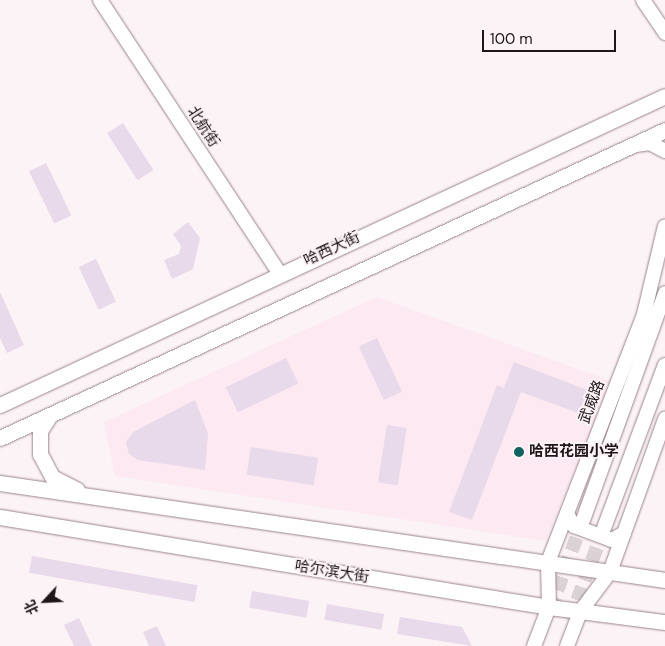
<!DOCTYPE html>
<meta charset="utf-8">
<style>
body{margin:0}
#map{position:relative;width:665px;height:646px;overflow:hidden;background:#fcf3f6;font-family:"DM Sans","Noto Sans SC",sans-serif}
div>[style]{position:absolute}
.built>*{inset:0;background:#fce9f1}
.building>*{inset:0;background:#e8d9eb;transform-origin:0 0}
.secondary-tunnel>*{height:14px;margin-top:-7px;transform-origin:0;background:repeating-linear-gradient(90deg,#dbd2d5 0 14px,transparent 0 21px)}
.roads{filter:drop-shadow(0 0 1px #99848d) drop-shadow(0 0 1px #99848d)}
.secondary>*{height:14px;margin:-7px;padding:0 7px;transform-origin:7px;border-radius:7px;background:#fff}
.primary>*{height:15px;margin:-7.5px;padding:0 7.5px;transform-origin:7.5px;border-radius:7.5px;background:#fff}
.dots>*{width:14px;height:14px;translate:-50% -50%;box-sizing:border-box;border:2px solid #fcf3f6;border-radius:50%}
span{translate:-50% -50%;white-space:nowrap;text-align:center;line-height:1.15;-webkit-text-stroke:4px #fcf3f6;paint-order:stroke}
.street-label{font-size:15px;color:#1e1619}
.poi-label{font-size:15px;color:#1e1619;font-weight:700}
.left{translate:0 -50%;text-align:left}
.north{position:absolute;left:20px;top:576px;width:50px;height:50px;-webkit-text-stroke:4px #fcf3f6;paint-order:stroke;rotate:245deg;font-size:14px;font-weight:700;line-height:20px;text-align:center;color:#1e1619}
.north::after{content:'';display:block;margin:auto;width:18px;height:22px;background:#1e1619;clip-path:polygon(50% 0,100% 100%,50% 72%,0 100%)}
.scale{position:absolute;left:482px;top:30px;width:134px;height:22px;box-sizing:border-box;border:2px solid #1e1619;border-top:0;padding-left:6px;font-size:15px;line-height:18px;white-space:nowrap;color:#1e1619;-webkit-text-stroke:4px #fcf3f6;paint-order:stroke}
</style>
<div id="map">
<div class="built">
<i style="clip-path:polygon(377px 297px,611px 381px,546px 541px,115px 476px,104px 422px)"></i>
</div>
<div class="building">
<i style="left:123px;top:123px;width:56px;height:19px;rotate:57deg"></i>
<i style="left:46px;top:163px;width:58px;height:19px;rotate:64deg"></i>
<i style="clip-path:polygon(188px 222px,200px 238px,193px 269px,172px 279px,164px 260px,179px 254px,181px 246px,173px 234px)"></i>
<i style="left:96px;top:259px;width:47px;height:19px;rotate:65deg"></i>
<i style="clip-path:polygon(0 292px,24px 345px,7px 353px,0 338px)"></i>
<i style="left:377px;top:338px;width:59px;height:20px;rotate:65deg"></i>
<i style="left:286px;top:358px;width:28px;height:67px;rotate:64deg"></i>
<i style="clip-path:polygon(514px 362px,590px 391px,581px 414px,521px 392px,472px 520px,449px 512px,497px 385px,504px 388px)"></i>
<i style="clip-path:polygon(195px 400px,208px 434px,205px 470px,138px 460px,129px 454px,126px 442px,133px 432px)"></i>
<i style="left:387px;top:425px;width:20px;height:58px;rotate:9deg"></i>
<i style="left:251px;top:447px;width:68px;height:28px;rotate:9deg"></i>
<i style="left:32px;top:556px;width:168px;height:17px;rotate:10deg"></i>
<i style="left:252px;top:591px;width:58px;height:17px;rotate:10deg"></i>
<i style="left:327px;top:604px;width:58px;height:16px;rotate:10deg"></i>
<i style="clip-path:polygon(400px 617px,462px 627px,472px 646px,397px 634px)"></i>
<i style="clip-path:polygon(79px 618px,92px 646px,74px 646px,64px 625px)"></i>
<i style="clip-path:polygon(157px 626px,166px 646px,149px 646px,143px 632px)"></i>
</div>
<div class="secondary-tunnel">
<i style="left:550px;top:610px;width:96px;rotate:-69.9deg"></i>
<i style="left:570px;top:620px;width:98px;rotate:-69.7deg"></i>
</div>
<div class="roads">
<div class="secondary">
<i style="left:100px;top:0;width:326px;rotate:56.7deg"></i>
<i style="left:643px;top:0;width:40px;rotate:56deg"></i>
<i style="left:636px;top:145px;width:14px;rotate:-8deg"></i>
<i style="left:650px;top:143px;width:17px;rotate:28deg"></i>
<i style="left:567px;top:514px;width:14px;rotate:60deg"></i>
<i style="left:574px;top:526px;width:40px;rotate:20.2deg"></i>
<i style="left:612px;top:540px;width:14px;rotate:-30deg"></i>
<i style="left:583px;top:520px;width:241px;rotate:-70.1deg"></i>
<i style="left:604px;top:528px;width:174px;rotate:-69.5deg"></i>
<i style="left:534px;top:646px;width:42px;rotate:-69deg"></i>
<i style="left:549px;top:607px;width:45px;rotate:-91.3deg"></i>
<i style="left:548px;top:562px;width:266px;rotate:-68.8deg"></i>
<i style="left:644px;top:314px;width:90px;rotate:-76.6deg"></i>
<i style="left:567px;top:646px;width:36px;rotate:-69deg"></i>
<i style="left:580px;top:612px;width:50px;rotate:-53.1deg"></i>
<i style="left:610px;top:572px;width:163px;rotate:-70.2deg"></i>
</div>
<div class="primary">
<i style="left:0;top:405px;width:733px;rotate:-24.92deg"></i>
<i style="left:50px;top:415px;width:19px;rotate:122deg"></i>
<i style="left:40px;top:431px;width:23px;rotate:90deg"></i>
<i style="left:40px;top:454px;width:26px;rotate:62deg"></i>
<i style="left:52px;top:477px;width:28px;rotate:27deg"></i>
<i style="left:0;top:438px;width:733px;rotate:-24.85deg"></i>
<i style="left:0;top:483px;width:672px;rotate:8.3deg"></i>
<i style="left:0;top:517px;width:556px;rotate:9.31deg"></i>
<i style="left:549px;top:607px;width:117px;rotate:7.4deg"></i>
</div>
</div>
<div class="dots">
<i style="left:519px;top:452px;background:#126263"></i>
</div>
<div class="street-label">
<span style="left:203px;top:127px;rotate:57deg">北航街</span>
<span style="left:332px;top:249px;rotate:-25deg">哈西大街</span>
<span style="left:592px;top:402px;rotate:-69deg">武威路</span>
<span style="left:332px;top:572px;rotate:9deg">哈尔滨大街</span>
</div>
<div class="poi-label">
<span class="left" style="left:529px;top:452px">哈西花园小学</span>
</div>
<div class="north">北</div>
<div class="scale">100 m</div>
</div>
